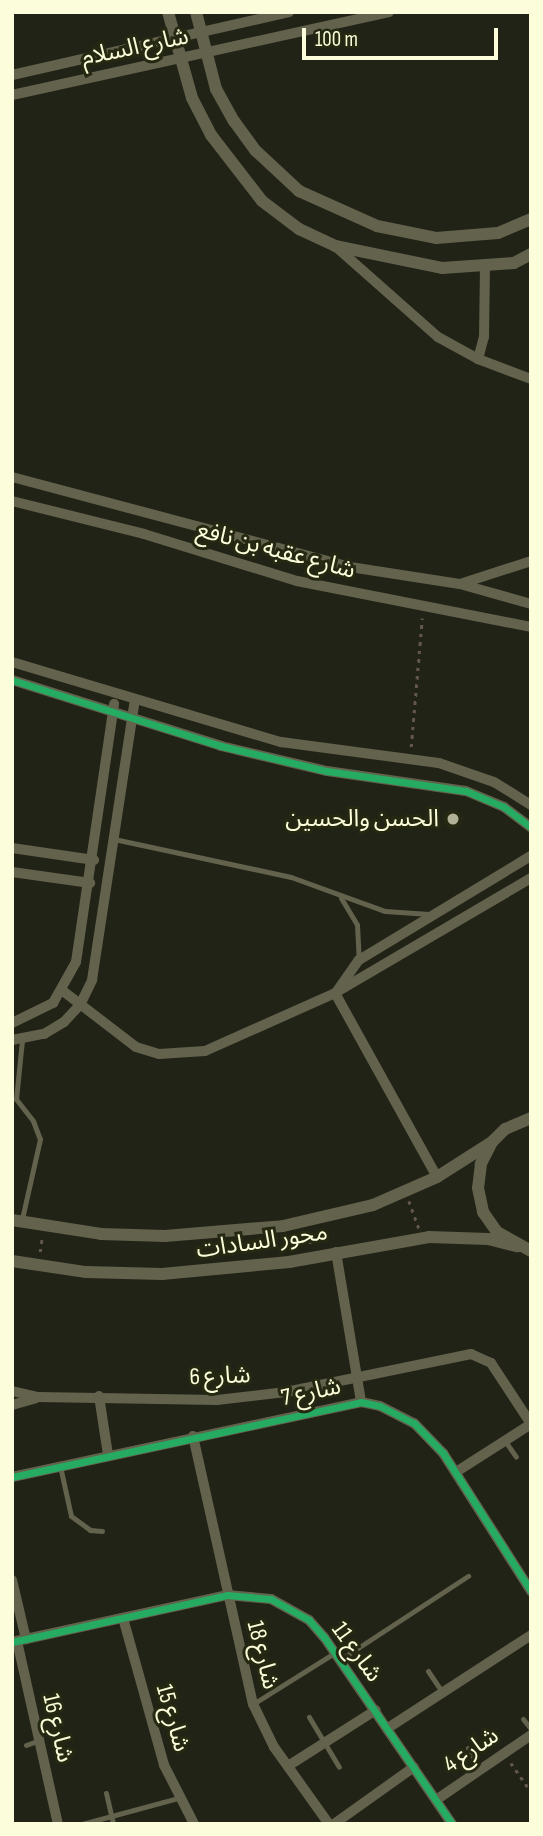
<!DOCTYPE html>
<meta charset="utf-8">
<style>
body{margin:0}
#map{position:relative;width:543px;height:1836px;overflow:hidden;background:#222317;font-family:"Sofia Sans Condensed","Noto Sans Arabic",sans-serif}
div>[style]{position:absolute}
.path>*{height:2.5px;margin-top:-1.25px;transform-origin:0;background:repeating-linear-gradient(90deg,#63564b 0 3.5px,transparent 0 8.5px)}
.service>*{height:5px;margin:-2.5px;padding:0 2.5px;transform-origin:2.5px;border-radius:2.5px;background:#63624d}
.minor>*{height:10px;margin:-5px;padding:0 5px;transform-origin:5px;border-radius:5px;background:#63624d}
.tertiary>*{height:12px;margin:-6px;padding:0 6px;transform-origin:6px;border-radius:6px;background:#63624d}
.cycleway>*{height:7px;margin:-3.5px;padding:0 3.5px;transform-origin:3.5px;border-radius:3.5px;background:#26ab63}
.dots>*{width:19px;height:19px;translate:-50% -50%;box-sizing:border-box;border:4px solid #262911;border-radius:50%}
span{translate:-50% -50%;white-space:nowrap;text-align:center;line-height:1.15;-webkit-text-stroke:6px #262911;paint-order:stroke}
.street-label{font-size:24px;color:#fcfddb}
.poi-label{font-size:24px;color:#fcfddb}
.right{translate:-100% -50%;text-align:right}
.frame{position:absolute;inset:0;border:14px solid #fcfddb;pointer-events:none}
.scale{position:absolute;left:302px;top:28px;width:196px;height:32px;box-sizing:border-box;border:4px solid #fcfddb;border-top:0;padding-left:9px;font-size:21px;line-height:24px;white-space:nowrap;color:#fcfddb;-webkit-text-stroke:5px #262911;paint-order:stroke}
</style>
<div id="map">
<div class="path">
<i style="left:411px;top:747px;width:129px;rotate:-85.1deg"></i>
<i style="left:409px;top:1201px;width:29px;rotate:70deg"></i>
<i style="left:309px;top:1232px;width:14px;rotate:82deg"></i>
<i style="left:40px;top:1252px;width:14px;rotate:-82deg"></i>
<i style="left:511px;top:1763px;width:35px;rotate:55deg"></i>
</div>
<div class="service">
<i style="left:114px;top:839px;width:181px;rotate:12.1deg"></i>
<i style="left:291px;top:877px;width:100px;rotate:19.9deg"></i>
<i style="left:385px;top:911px;width:44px;rotate:3.9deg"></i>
<i style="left:341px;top:898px;width:31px;rotate:59deg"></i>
<i style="left:357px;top:925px;width:35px;rotate:87deg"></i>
<i style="left:22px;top:1040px;width:59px;rotate:95.8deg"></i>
<i style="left:16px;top:1099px;width:28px;rotate:52deg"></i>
<i style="left:33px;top:1121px;width:19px;rotate:69deg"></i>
<i style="left:40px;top:1139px;width:82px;rotate:102.7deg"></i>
<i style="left:505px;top:1441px;width:19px;rotate:55deg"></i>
<i style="left:60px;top:1466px;width:51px;rotate:77.6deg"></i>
<i style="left:71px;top:1516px;width:24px;rotate:36deg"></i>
<i style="left:90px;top:1530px;width:12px;rotate:5deg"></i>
<i style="left:341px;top:1659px;width:152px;rotate:-33.2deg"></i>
<i style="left:428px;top:1671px;width:27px;rotate:56deg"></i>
<i style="left:253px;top:1704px;width:98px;rotate:-32.1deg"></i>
<i style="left:309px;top:1717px;width:58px;rotate:59deg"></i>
<i style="left:523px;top:1719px;width:13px;rotate:51deg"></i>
<i style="left:26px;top:1745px;width:15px;rotate:-20deg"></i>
<i style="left:468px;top:1748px;width:24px;rotate:60deg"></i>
<i style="left:106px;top:1793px;width:32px;rotate:77deg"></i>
<i style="left:82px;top:1824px;width:99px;rotate:-15.2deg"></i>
</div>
<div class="minor">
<i style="left:12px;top:75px;width:284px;rotate:-12.8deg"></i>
<i style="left:12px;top:95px;width:386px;rotate:-12.4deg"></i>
<i style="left:335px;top:246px;width:137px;rotate:41.5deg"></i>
<i style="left:438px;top:337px;width:46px;rotate:28.8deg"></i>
<i style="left:478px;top:359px;width:57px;rotate:20.7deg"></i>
<i style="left:478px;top:359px;width:23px;rotate:-75deg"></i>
<i style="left:484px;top:337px;width:70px;rotate:-89.2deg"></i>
<i style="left:12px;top:477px;width:350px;rotate:14.9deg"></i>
<i style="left:350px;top:567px;width:111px;rotate:8.8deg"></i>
<i style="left:460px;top:584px;width:74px;rotate:15.7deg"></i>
<i style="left:12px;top:501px;width:136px;rotate:14deg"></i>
<i style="left:144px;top:534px;width:160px;rotate:17.1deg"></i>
<i style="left:297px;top:581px;width:238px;rotate:11.1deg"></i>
<i style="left:460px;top:584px;width:75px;rotate:-17.9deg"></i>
<i style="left:12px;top:662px;width:281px;rotate:16.6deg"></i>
<i style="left:281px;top:742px;width:159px;rotate:7.6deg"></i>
<i style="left:439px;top:763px;width:58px;rotate:19.1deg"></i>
<i style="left:494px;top:782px;width:44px;rotate:31.9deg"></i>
<i style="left:12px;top:680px;width:219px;rotate:17.5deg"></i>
<i style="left:221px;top:746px;width:109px;rotate:13.3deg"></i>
<i style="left:327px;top:771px;width:140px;rotate:8.2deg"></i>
<i style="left:466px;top:791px;width:41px;rotate:22.8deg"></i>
<i style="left:504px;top:807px;width:34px;rotate:37deg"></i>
<i style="left:12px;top:848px;width:83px;rotate:8.3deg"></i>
<i style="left:12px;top:872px;width:79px;rotate:8deg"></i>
<i style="left:63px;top:991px;width:92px;rotate:37.5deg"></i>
<i style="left:136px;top:1047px;width:24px;rotate:17deg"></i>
<i style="left:159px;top:1054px;width:46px;rotate:-3.7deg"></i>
<i style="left:205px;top:1051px;width:142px;rotate:-24deg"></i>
<i style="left:335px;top:993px;width:227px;rotate:-30.4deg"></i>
<i style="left:337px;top:991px;width:38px;rotate:-55deg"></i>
<i style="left:359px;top:960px;width:201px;rotate:-31.2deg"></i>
<i style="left:335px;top:993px;width:210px;rotate:61deg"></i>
<i style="left:12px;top:1023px;width:46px;rotate:-26deg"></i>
<i style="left:53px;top:1003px;width:47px;rotate:-60.7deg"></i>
<i style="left:76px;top:962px;width:261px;rotate:-81.6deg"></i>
<i style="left:12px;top:1040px;width:33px;rotate:-11deg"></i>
<i style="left:44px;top:1034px;width:23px;rotate:-31deg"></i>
<i style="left:64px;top:1022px;width:23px;rotate:-47deg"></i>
<i style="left:80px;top:1005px;width:28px;rotate:-64deg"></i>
<i style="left:92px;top:980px;width:283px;rotate:-81.3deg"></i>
<i style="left:336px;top:1252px;width:152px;rotate:80.5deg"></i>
<i style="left:12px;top:1391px;width:27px;rotate:13deg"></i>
<i style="left:38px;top:1397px;width:179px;rotate:1deg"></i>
<i style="left:217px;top:1400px;width:69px;rotate:-6.6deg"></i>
<i style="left:286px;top:1392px;width:189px;rotate:-11.6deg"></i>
<i style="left:471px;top:1354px;width:22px;rotate:24deg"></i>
<i style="left:491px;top:1363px;width:73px;rotate:56.7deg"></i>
<i style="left:99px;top:1396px;width:60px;rotate:81.3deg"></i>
<i style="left:12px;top:1405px;width:25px;rotate:-16deg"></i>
<i style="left:193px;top:1436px;width:275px;rotate:77.4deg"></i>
<i style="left:253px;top:1704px;width:48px;rotate:64deg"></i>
<i style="left:274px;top:1747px;width:95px;rotate:54.5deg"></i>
<i style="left:456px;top:1472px;width:89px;rotate:-32.6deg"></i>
<i style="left:12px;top:1477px;width:357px;rotate:-12.1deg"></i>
<i style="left:361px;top:1402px;width:19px;rotate:12deg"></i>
<i style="left:380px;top:1406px;width:38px;rotate:27deg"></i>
<i style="left:414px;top:1423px;width:42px;rotate:46deg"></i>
<i style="left:443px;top:1453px;width:164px;rotate:57.5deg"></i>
<i style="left:12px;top:1580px;width:61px;rotate:76.7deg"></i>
<i style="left:123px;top:1618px;width:153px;rotate:74.4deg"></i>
<i style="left:164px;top:1765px;width:66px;rotate:63deg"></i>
<i style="left:17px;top:1641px;width:188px;rotate:77.4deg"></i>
<i style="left:12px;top:1642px;width:220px;rotate:-12.3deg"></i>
<i style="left:227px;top:1595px;width:44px;rotate:5.2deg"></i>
<i style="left:271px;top:1599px;width:43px;rotate:28.9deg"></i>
<i style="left:309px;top:1620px;width:23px;rotate:49deg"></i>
<i style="left:324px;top:1637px;width:227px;rotate:55.6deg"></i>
<i style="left:388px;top:1728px;width:171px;rotate:-33deg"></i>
<i style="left:288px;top:1766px;width:104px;rotate:-32.5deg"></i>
<i style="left:436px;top:1800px;width:115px;rotate:-34.4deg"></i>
<i style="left:334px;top:1824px;width:98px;rotate:-35.5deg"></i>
</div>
<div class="tertiary">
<i style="left:168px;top:12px;width:89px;rotate:74.4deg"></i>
<i style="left:192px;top:98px;width:42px;rotate:62.8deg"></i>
<i style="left:211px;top:135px;width:83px;rotate:52.3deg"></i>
<i style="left:262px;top:201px;width:46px;rotate:37.1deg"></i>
<i style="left:299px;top:229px;width:40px;rotate:25deg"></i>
<i style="left:335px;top:246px;width:109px;rotate:11.6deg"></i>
<i style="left:442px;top:268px;width:72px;rotate:-4deg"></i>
<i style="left:514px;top:263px;width:19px;rotate:-28deg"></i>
<i style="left:196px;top:12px;width:80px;rotate:75.4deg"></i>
<i style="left:216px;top:89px;width:37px;rotate:61deg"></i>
<i style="left:234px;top:121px;width:37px;rotate:54deg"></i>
<i style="left:256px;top:151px;width:59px;rotate:42.9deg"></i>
<i style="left:299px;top:191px;width:85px;rotate:24.2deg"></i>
<i style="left:377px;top:226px;width:60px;rotate:11.5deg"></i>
<i style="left:436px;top:238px;width:62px;rotate:-4.6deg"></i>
<i style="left:498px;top:233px;width:36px;rotate:-23deg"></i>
<i style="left:531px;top:1118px;width:28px;rotate:157deg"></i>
<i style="left:505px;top:1129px;width:18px;rotate:135deg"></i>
<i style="left:492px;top:1142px;width:25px;rotate:117deg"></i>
<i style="left:481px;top:1164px;width:24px;rotate:97deg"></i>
<i style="left:478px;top:1188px;width:25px;rotate:78deg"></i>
<i style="left:483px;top:1212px;width:24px;rotate:55deg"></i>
<i style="left:497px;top:1232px;width:39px;rotate:29deg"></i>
<i style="left:12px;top:1220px;width:90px;rotate:8.9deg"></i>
<i style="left:101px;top:1234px;width:64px;rotate:1.8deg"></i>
<i style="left:165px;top:1236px;width:118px;rotate:-4.8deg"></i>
<i style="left:283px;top:1226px;width:92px;rotate:-13.1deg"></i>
<i style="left:373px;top:1205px;width:70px;rotate:-23.6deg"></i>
<i style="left:437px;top:1177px;width:65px;rotate:-32.5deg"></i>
<i style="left:12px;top:1261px;width:75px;rotate:8.5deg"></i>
<i style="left:86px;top:1272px;width:76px;rotate:1.5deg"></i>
<i style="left:162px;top:1274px;width:128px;rotate:-5.4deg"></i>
<i style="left:289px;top:1262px;width:142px;rotate:-10.1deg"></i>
<i style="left:429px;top:1237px;width:59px;rotate:1.9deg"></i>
<i style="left:488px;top:1239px;width:30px;rotate:14deg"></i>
</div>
<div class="cycleway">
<i style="left:12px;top:680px;width:219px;rotate:17.5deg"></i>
<i style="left:221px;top:746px;width:109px;rotate:13.3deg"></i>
<i style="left:327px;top:771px;width:140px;rotate:8.2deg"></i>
<i style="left:466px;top:791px;width:41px;rotate:22.8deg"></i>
<i style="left:504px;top:807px;width:34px;rotate:37deg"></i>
<i style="left:12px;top:1477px;width:357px;rotate:-12.1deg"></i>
<i style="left:361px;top:1402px;width:19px;rotate:12deg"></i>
<i style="left:380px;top:1406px;width:38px;rotate:27deg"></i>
<i style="left:414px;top:1423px;width:42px;rotate:46deg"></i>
<i style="left:443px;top:1453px;width:164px;rotate:57.5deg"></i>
<i style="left:12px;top:1642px;width:220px;rotate:-12.3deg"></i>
<i style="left:227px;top:1595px;width:44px;rotate:5.2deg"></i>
<i style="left:271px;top:1599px;width:43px;rotate:28.9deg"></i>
<i style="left:309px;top:1620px;width:23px;rotate:49deg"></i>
<i style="left:324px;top:1637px;width:227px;rotate:55.6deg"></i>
</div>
<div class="dots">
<i style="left:453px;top:819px;background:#b0b196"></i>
</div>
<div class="street-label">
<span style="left:135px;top:47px;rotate:-12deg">شارع السلام</span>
<span style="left:276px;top:550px;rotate:15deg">شارع عقبه بن نافع</span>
<span style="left:262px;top:1241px;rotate:-8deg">محور السادات</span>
<span style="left:220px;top:1376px;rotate:-2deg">شارع 6</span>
<span style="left:311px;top:1392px;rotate:-12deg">شارع 7</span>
<span style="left:357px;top:1652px;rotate:54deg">شارع 11</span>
<span style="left:263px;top:1655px;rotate:76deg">شارع 18</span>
<span style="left:173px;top:1718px;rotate:74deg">شارع 15</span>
<span style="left:58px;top:1728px;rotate:77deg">شارع 16</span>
<span style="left:471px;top:1750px;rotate:-34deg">شارع 4</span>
</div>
<div class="poi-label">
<span class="right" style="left:439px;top:819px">الحسن والحسين</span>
</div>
<div class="frame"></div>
<div class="scale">100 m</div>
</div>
